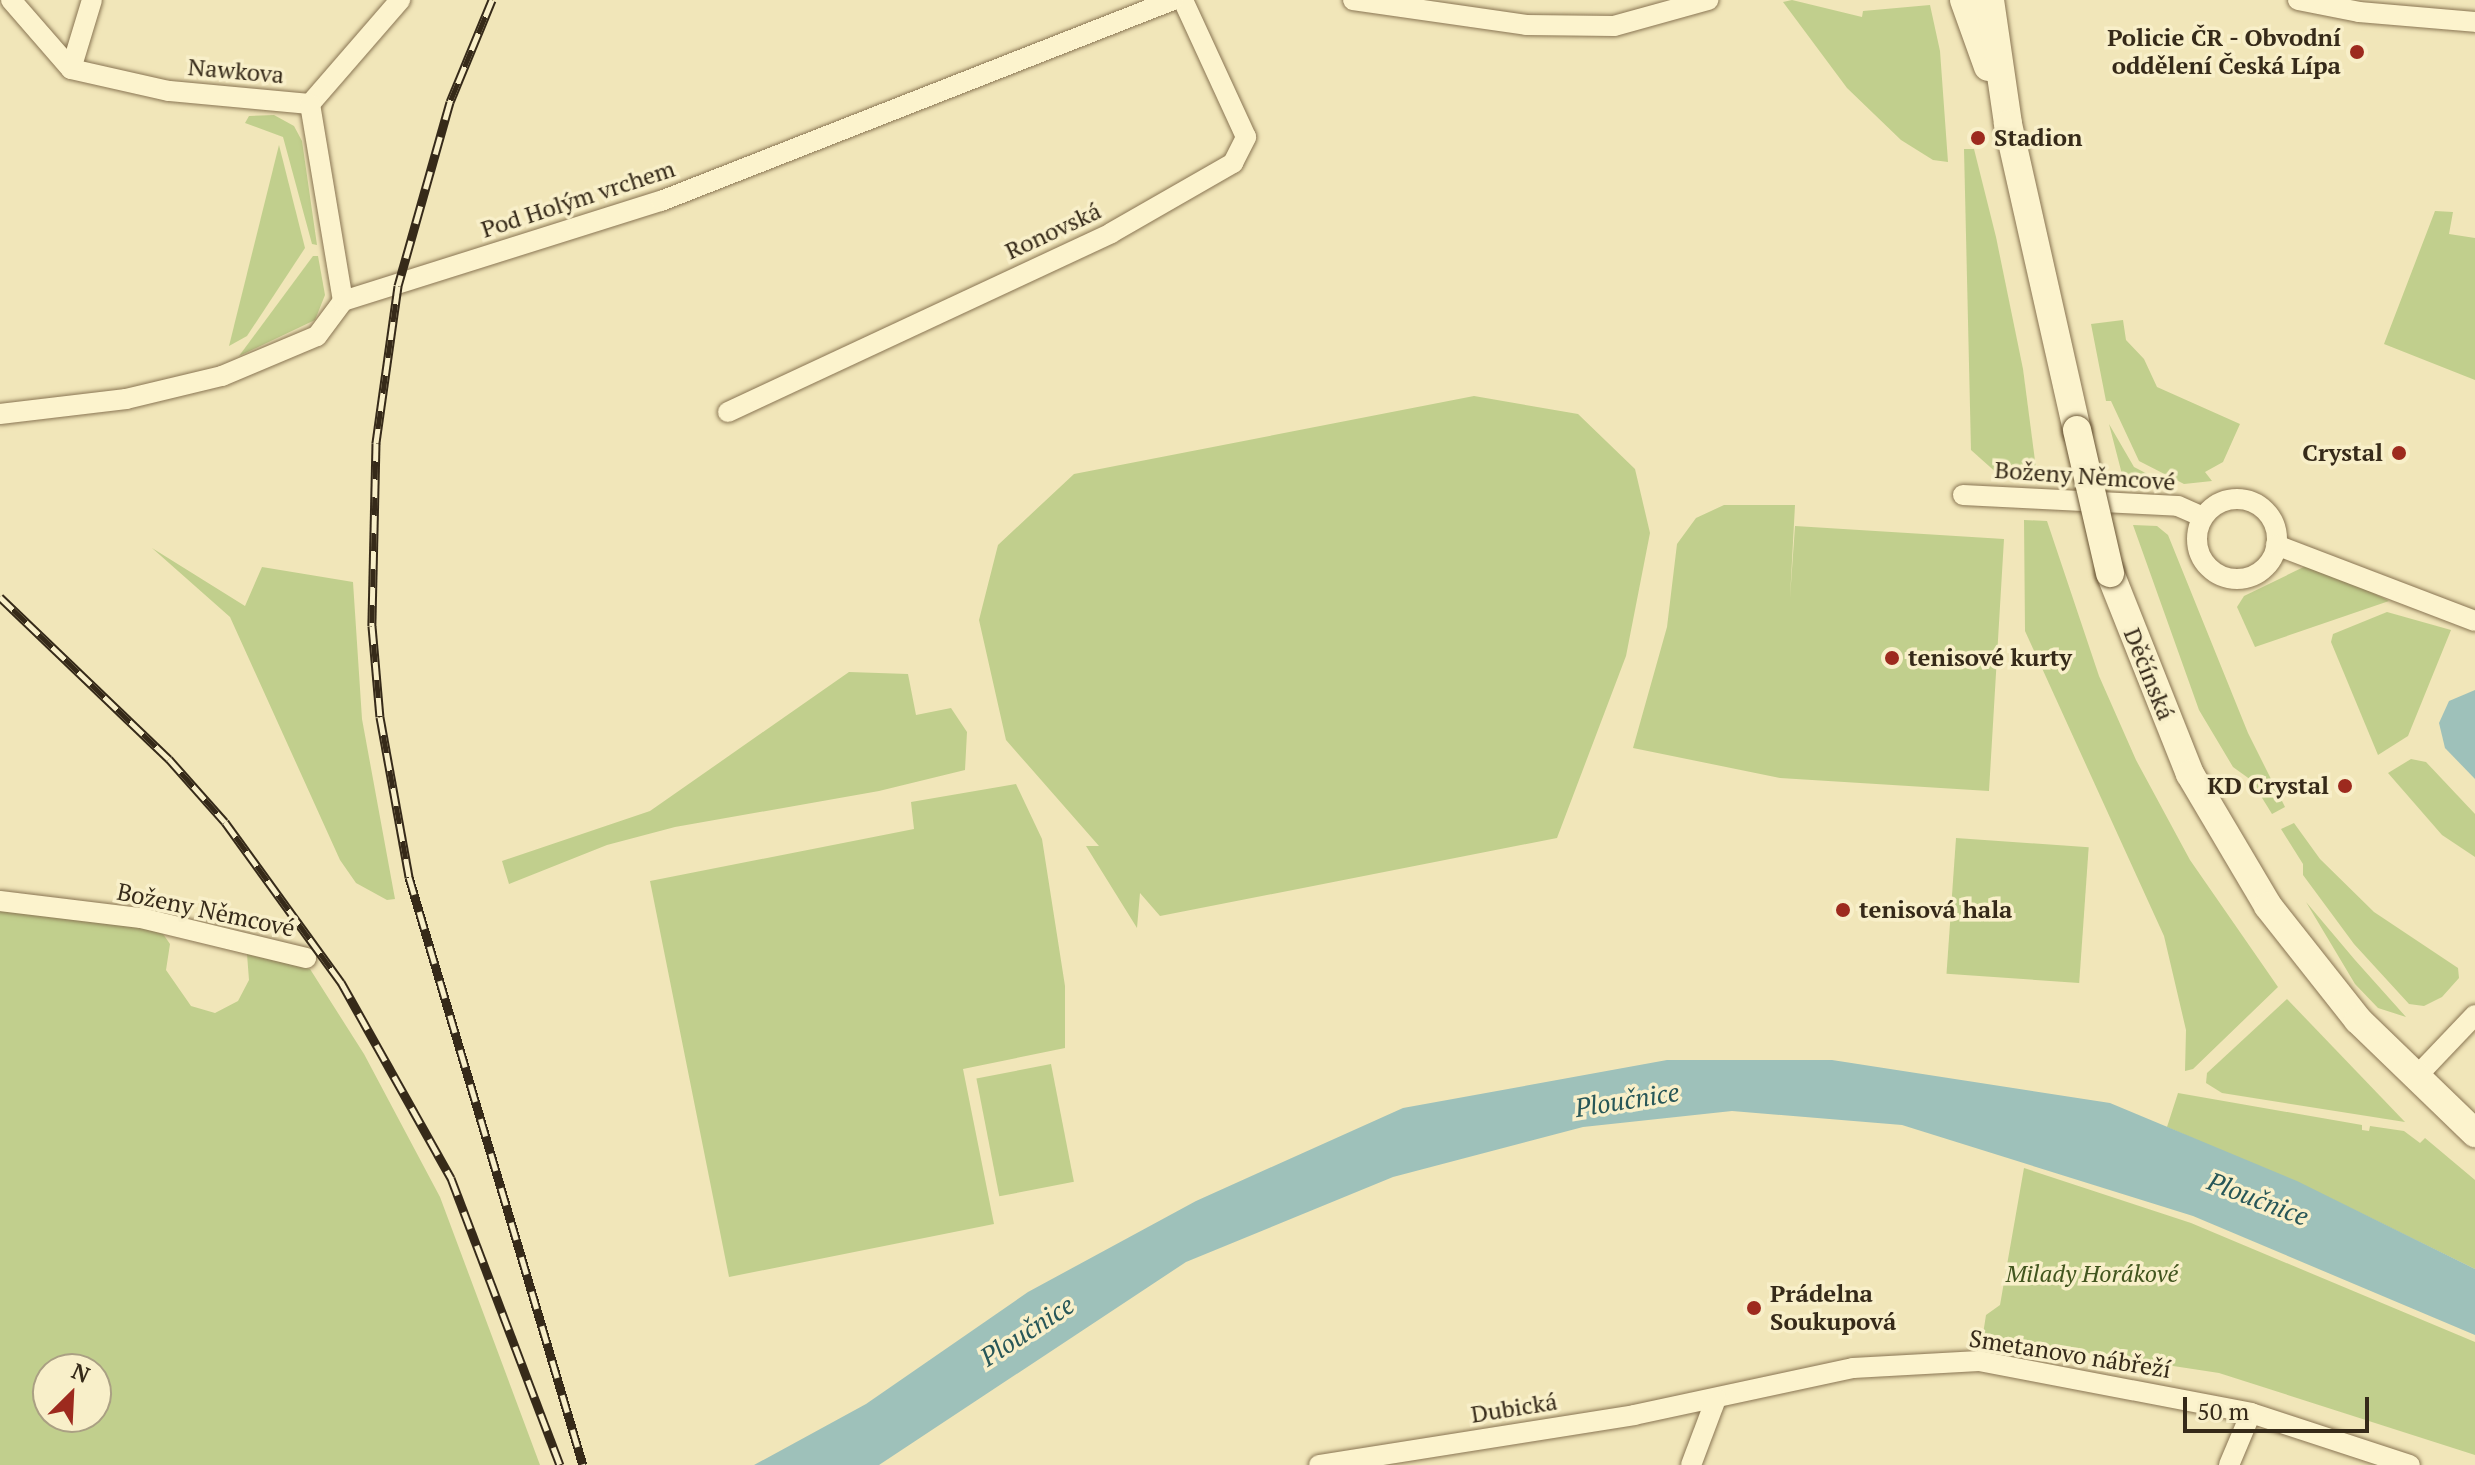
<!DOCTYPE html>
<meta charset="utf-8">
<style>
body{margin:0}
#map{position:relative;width:2475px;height:1465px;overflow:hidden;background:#f1e6b9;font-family:"PT Serif",serif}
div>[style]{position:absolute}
.green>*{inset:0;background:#c1cf8d;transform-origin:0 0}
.water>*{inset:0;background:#9ec1ba}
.roads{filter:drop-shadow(0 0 2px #897553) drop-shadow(0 0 2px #897553)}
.minor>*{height:20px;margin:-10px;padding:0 10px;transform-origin:10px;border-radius:10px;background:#fcf3cd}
.minor>.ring{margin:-10px;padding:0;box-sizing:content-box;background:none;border:20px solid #fcf3cd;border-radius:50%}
.secondary>*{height:28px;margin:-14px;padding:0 14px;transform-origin:14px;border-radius:14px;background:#fcf3cd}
.rail>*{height:9px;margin-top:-4.5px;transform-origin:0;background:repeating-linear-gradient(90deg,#f8efc9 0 18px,#362a19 0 36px);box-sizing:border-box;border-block:2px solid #362a19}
.bridges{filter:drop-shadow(0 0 2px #6a5636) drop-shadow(0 0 2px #6a5636)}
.secondary-bridge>*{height:28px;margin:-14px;padding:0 14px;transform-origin:14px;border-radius:14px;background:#fcf3cd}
.dots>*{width:22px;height:22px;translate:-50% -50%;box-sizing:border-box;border:4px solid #f8efc9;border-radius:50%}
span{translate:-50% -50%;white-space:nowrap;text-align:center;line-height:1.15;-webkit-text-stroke:7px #f8efc9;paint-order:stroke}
.poi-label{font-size:24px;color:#362a19;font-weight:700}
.right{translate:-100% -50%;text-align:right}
.left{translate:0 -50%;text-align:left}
.street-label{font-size:24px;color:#362a19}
.park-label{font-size:24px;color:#41551e;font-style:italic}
.water-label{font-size:26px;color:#275658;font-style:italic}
.north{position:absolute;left:32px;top:1353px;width:80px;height:80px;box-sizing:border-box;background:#f8efc9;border:2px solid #aaa083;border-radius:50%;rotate:24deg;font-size:22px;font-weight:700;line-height:32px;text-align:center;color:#362a19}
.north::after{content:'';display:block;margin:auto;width:28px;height:36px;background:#9d2a1e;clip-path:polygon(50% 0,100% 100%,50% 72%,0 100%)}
.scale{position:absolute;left:2183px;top:1397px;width:186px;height:36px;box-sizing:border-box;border:4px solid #362a19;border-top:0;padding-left:10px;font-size:24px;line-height:28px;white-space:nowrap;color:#362a19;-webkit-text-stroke:6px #f8efc9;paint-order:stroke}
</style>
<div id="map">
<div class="green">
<i style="clip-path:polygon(1792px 0,1862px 17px,1863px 11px,1930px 5px,1940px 51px,1948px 162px,1933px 160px,1901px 140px,1847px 88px,1783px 2px)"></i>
<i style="clip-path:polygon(274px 115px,294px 126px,302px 141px,317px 245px,312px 244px,283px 137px,245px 123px,249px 116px)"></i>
<i style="clip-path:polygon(279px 145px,305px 248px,247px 336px,229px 346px)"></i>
<i style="clip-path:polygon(1964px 149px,1974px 149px,1996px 237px,2023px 369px,2037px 476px,1999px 475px,1971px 450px)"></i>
<i style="clip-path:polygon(2435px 211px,2453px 212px,2449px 234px,2475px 238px,2475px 380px,2384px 344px)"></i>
<i style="clip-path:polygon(313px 256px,318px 256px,325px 295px,315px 320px,239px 356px)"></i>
<i style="clip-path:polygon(2123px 320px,2126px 340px,2144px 359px,2157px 387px,2240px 424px,2223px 462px,2205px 472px,2212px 481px,2184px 484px,2139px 461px,2111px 401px,2106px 401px,2091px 324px)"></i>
<i style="clip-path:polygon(1474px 396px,1578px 414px,1635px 469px,1650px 533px,1626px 656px,1557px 838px,1160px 916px,1140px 893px,1137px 928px,1086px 846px,1099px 846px,1006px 740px,979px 620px,998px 545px,1074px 474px)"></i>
<i style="clip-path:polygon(2109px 424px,2134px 467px,2165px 483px,2124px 482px)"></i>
<i style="clip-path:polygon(1724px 505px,1795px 505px,1790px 598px,1795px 526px,2004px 539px,1989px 791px,1780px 778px,1633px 748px,1667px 627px,1677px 544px,1696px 518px)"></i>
<i style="clip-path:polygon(2024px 520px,2047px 521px,2099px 676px,2136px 760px,2190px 860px,2278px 987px,2193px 1069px,2185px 1071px,2186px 1030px,2164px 936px,2025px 631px)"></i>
<i style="clip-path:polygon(2133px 525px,2157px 526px,2168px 535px,2248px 733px,2285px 807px,2272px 814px,2251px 780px,2233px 767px,2199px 710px)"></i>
<i style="clip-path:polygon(152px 548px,245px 606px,262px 567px,353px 582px,362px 719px,395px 899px,387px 900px,356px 883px,340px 860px,230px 617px)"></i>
<i style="clip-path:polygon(2314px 562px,2389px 601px,2255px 647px,2237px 607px,2244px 596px)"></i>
<i style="clip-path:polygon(2387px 612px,2451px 630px,2408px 736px,2378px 755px,2331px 642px,2333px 634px)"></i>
<i style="clip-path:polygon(849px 672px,908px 674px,916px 715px,951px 708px,967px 732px,965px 770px,879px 791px,675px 827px,607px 845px,509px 884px,502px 861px,650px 811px)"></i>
<i style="clip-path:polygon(2411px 759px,2426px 762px,2475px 814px,2475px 857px,2442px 835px,2388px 773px)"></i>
<i style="clip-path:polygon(1016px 784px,1042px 839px,1065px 986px,1065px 1048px,963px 1069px,994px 1224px,729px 1277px,650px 881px,914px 829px,911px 802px)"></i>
<i style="clip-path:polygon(2294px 823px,2320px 859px,2374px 912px,2458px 968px,2459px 978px,2442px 997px,2424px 1006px,2409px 1004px,2354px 944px,2303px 875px,2303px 864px,2281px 829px)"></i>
<i style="left:1956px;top:838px;width:133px;height:136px;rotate:4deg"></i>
<i style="clip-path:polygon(2306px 902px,2355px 960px,2406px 1017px,2378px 1008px,2355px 984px)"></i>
<i style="clip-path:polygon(evenodd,0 908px,161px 931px,170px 944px,166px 970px,191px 1006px,215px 1013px,238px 1001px,249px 980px,247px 954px,310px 969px,364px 1054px,440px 1197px,540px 1465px,0 1465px,0 908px,48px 1369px,96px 1369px,96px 1417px,48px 1417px,48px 1369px)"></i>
<i style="clip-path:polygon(2287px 999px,2405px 1122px,2222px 1093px,2206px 1083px,2207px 1073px)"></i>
<i style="left:1051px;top:1064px;width:120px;height:76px;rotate:79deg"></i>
<i style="clip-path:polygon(2178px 1093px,2362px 1125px,2362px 1130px,2369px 1131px,2370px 1126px,2404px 1131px,2420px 1143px,2425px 1138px,2475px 1180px,2475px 1269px,2332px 1199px,2167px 1127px)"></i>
<i style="clip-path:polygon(2024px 1168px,2191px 1223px,2475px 1342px,2475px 1455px,2219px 1373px,2049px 1347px,1981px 1347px,1986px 1315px,2000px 1305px)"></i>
</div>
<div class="water">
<i style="clip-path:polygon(2475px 690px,2475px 779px,2445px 748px,2439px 723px,2449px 701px)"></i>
<i style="clip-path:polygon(1667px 1060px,1832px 1060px,2110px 1103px,2297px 1181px,2475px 1269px,2475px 1335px,2193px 1216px,1902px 1125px,1732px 1111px,1583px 1127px,1393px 1177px,1186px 1262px,879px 1465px,754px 1465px,866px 1404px,1028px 1292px,1196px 1201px,1403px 1108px)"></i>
</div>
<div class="roads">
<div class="minor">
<i style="left:11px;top:0;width:91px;rotate:49deg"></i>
<i style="left:1353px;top:0;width:175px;rotate:8.2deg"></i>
<i style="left:1526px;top:25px;width:88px;rotate:0.7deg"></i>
<i style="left:1614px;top:26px;width:98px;rotate:-15.5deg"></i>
<i style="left:2298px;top:0;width:62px;rotate:11.1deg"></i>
<i style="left:2359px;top:12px;width:116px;rotate:4.9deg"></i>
<i style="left:71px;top:69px;width:100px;rotate:12.7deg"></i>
<i style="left:169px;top:91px;width:142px;rotate:5.3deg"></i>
<i style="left:310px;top:104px;width:138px;rotate:-49.1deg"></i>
<i style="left:71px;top:69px;width:72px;rotate:-73.1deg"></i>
<i style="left:310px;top:104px;width:200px;rotate:80.5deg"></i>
<i style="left:728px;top:412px;width:423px;rotate:-25deg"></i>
<i style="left:1111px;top:233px;width:141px;rotate:-29.8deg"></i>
<i style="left:1233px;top:163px;width:29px;rotate:-63deg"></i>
<i style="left:1246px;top:137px;width:151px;rotate:-114.7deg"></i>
<i style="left:0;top:414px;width:127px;rotate:-6.8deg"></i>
<i style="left:126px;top:399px;width:99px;rotate:-13.5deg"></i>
<i style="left:222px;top:376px;width:103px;rotate:-22.8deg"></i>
<i style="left:317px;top:336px;width:44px;rotate:-53.4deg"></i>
<i style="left:343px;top:301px;width:333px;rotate:-17.5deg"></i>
<i style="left:661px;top:201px;width:550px;rotate:-21.43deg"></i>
<i style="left:1963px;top:495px;width:215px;rotate:2.9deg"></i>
<i style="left:2178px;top:506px;width:27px;rotate:24deg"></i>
<i class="ring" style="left:2197px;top:499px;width:60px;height:60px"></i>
<i style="left:2276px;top:545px;width:213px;rotate:20.9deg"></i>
<i style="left:0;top:901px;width:142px;rotate:6.9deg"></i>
<i style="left:141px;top:918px;width:170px;rotate:13.6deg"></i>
<i style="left:2415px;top:1078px;width:87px;rotate:-46.4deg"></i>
<i style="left:1319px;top:1465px;width:319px;rotate:-9deg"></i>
<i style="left:1634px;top:1415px;width:224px;rotate:-12.1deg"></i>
<i style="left:1853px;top:1368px;width:126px;rotate:-3.2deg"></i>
<i style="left:1979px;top:1361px;width:277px;rotate:10.8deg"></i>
<i style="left:2251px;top:1413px;width:167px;rotate:18.1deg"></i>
<i style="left:1691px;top:1465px;width:71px;rotate:-69.3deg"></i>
<i style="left:2229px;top:1465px;width:56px;rotate:-67.1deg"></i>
</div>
<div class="secondary">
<i style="left:1964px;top:0;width:71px;rotate:70.3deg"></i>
<i style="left:1990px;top:0;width:125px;rotate:81.7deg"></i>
<i style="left:2008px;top:124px;width:314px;rotate:77.3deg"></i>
<i style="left:2110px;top:573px;width:216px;rotate:68.3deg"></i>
<i style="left:2190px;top:774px;width:153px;rotate:59.4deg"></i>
<i style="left:2268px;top:906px;width:145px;rotate:51.7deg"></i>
<i style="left:2358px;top:1020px;width:163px;rotate:44deg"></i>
</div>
</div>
<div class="rail">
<i style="left:492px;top:0;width:110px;rotate:112.4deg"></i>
<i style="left:450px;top:102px;width:191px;rotate:105.8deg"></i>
<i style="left:398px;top:286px;width:159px;rotate:98deg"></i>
<i style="left:376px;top:443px;width:183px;rotate:91.3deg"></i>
<i style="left:372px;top:626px;width:91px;rotate:85deg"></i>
<i style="left:380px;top:717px;width:163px;rotate:79.7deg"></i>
<i style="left:409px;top:877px;width:613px;rotate:73.52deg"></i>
<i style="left:0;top:597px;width:234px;rotate:43.8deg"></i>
<i style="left:169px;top:759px;width:84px;rotate:48.4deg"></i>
<i style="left:225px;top:822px;width:198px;rotate:54.1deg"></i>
<i style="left:341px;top:982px;width:225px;rotate:60.7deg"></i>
<i style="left:451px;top:1178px;width:307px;rotate:69.2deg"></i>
</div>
<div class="bridges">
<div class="secondary-bridge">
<i style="left:2077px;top:430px;width:147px;rotate:77deg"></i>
</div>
</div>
<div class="dots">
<i style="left:2357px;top:52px;background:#9d2a1e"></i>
<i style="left:1978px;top:138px;background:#9d2a1e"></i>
<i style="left:2399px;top:453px;background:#9d2a1e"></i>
<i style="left:1892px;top:658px;background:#9d2a1e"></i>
<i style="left:2345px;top:786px;background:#9d2a1e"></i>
<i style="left:1843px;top:910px;background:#9d2a1e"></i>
<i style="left:1754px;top:1308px;background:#9d2a1e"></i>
</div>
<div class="poi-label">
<span class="right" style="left:2341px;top:52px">Policie ČR - Obvodní<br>oddělení Česká Lípa</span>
<span class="left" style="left:1994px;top:138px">Stadion</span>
<span class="right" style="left:2383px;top:453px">Crystal</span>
<span class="left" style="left:1908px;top:658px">tenisové kurty</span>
<span class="right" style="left:2329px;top:786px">KD Crystal</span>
<span class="left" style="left:1859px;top:910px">tenisová hala</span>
<span class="left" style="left:1770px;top:1308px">Prádelna<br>Soukupová</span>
</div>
<div class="street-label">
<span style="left:236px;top:71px;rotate:5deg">Nawkova</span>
<span style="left:578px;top:199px;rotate:-18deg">Pod Holým vrchem</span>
<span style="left:1053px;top:231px;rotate:-25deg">Ronovská</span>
<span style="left:2085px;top:476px;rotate:4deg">Boženy Němcové</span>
<span style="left:2149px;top:674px;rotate:68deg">Děčínská</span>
<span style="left:206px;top:910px;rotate:12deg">Boženy Němcové</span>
<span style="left:2070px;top:1354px;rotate:9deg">Smetanovo nábřeží</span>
<span style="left:1514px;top:1408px;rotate:-9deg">Dubická</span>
</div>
<div class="park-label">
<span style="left:2092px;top:1274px">Milady Horákové</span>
</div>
<div class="water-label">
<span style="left:1627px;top:1100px;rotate:-9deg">Ploučnice</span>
<span style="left:2258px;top:1199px;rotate:21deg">Ploučnice</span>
<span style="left:1027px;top:1331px;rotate:-33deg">Ploučnice</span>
</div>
<div class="north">N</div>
<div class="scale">50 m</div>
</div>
